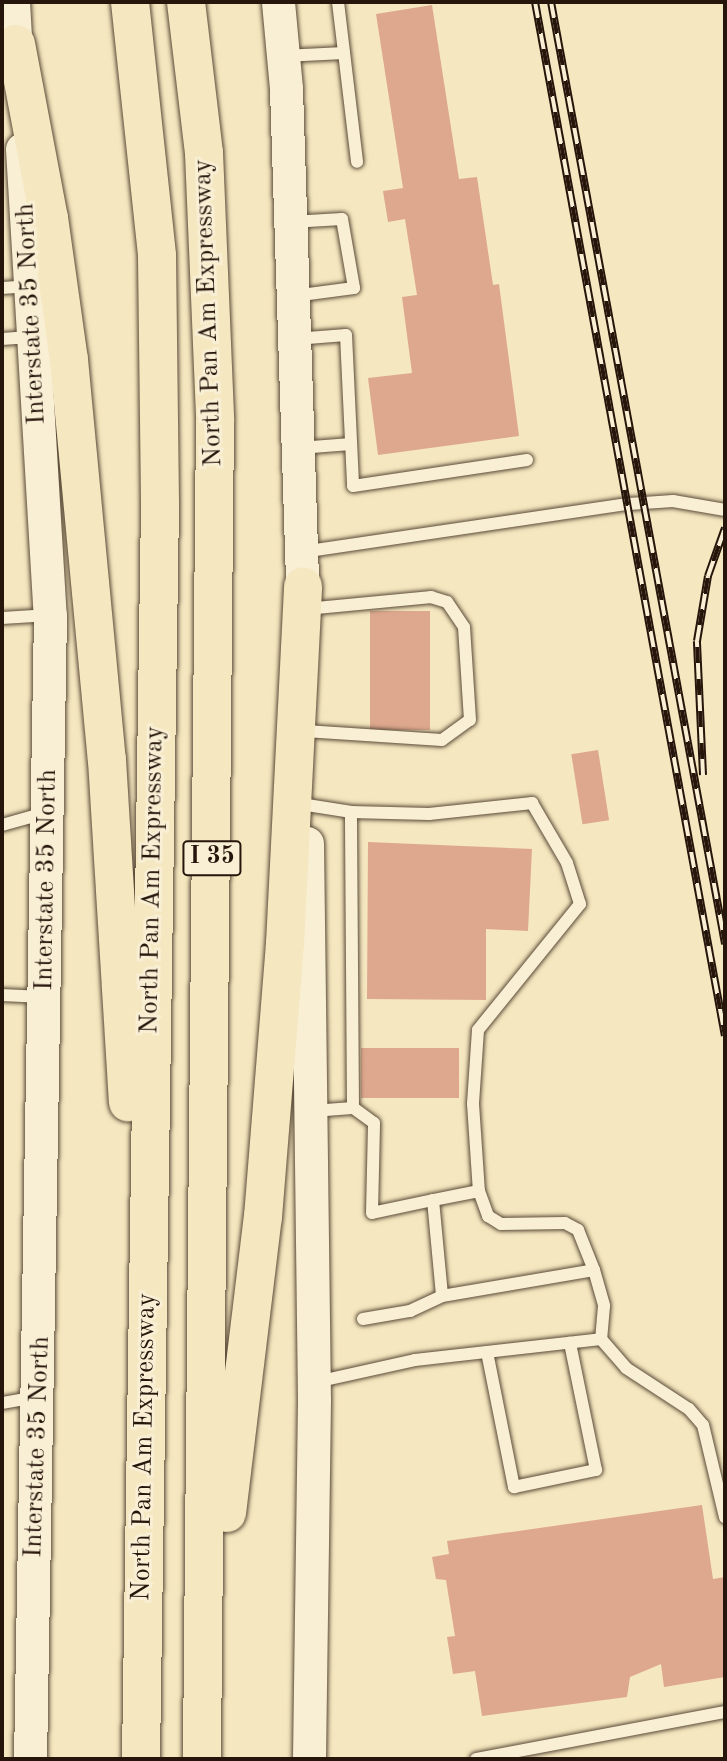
<!DOCTYPE html>
<style>
body{margin:0}
#map{position:relative;width:727px;height:1761px;overflow:hidden;background:#f5e7bf;font-family:"Old Standard TT",serif}
div>[style]{position:absolute}
.building>*{inset:0;background:#dea88e;transform-origin:0 0}
.roads{filter:drop-shadow(0 0 2px #5a4a38) drop-shadow(0 0 2px #5a4a38)}
.service>*{height:12px;margin:-6px;padding:0 6px;transform-origin:6px;border-radius:6px;background:#f8efd5}
.secondary>*{height:33px;margin:-16.5px;padding:0 16.5px;transform-origin:16.5px;border-radius:16.5px;background:#f8efd5}
.motorway>*{height:38px;margin:-19px;padding:0 19px;transform-origin:19px;border-radius:19px;background:#f5e7bf}
.rail>*{height:8px;margin-top:-4px;transform-origin:0;background:repeating-linear-gradient(90deg,#f8efd5 0 16px,#26150b 0 32px);box-sizing:border-box;border-block:2px solid #26150b}
span{translate:-50% -50%;white-space:nowrap;text-align:center;line-height:1.15;-webkit-text-stroke:6px #f8efd5;paint-order:stroke}
.shield-label span{padding:2px 5px;background:#f8efd5;border:2px solid;border-radius:5px;-webkit-text-stroke-width:0}
.shield-label{font-size:24px;color:#26150b;font-weight:700}
.street-label{font-size:26px;color:#26150b}
.frame{position:absolute;inset:0;border:4px solid #26150b;pointer-events:none}
</style>
<div id="map">
<div class="building">
<i style="clip-path:polygon(432px 5px,459px 179px,477px 177px,493px 285px,499px 284px,519px 436px,378px 455px,368px 378px,412px 373px,402px 297px,417px 295px,405px 219px,388px 222px,383px 191px,403px 188px,376px 14px)"></i>
<i style="left:430px;top:611px;width:119px;height:60px;rotate:90deg"></i>
<i style="left:598px;top:750px;width:71px;height:27px;rotate:81deg"></i>
<i style="clip-path:polygon(368px 842px,532px 849px,528px 931px,486px 929px,486px 1000px,367px 999px)"></i>
<i style="left:459px;top:1048px;width:50px;height:98px;rotate:90deg"></i>
<i style="clip-path:polygon(702px 1505px,713px 1579px,725px 1577px,725px 1677px,664px 1687px,661px 1664px,630px 1677px,627px 1697px,482px 1716px,475px 1671px,453px 1674px,447px 1637px,455px 1636px,446px 1580px,436px 1579px,432px 1557px,449px 1554px,447px 1541px)"></i>
</div>
<div class="roads">
<div class="service">
<i style="left:338px;top:2px;width:161px;rotate:83.2deg"></i>
<i style="left:283px;top:56px;width:61px;rotate:-2.8deg"></i>
<i style="left:291px;top:222px;width:51px;rotate:-3.4deg"></i>
<i style="left:342px;top:219px;width:70px;rotate:80.1deg"></i>
<i style="left:354px;top:288px;width:61px;rotate:172.4deg"></i>
<i style="left:2px;top:288px;width:27px;rotate:-4deg"></i>
<i style="left:2px;top:339px;width:31px;rotate:-4deg"></i>
<i style="left:295px;top:339px;width:51px;rotate:-4.5deg"></i>
<i style="left:346px;top:335px;width:151px;rotate:87.3deg"></i>
<i style="left:353px;top:486px;width:176px;rotate:-8.5deg"></i>
<i style="left:299px;top:448px;width:52px;rotate:-4.4deg"></i>
<i style="left:302px;top:552px;width:331px;rotate:-8.4deg"></i>
<i style="left:629px;top:504px;width:44px;rotate:-3.9deg"></i>
<i style="left:673px;top:501px;width:53px;rotate:9.8deg"></i>
<i style="left:2px;top:618px;width:48px;rotate:-3.6deg"></i>
<i style="left:305px;top:731px;width:137px;rotate:3.8deg"></i>
<i style="left:442px;top:740px;width:34px;rotate:-36deg"></i>
<i style="left:470px;top:720px;width:93px;rotate:-93.7deg"></i>
<i style="left:464px;top:627px;width:30px;rotate:-124deg"></i>
<i style="left:447px;top:602px;width:17px;rotate:-163deg"></i>
<i style="left:431px;top:597px;width:125px;rotate:174.5deg"></i>
<i style="left:307px;top:805px;width:45px;rotate:9deg"></i>
<i style="left:2px;top:825px;width:45px;rotate:-15.6deg"></i>
<i style="left:2px;top:995px;width:41px;rotate:2.8deg"></i>
<i style="left:312px;top:1111px;width:41px;rotate:-4.2deg"></i>
<i style="left:479px;top:1191px;width:27px;rotate:70deg"></i>
<i style="left:488px;top:1216px;width:15px;rotate:32deg"></i>
<i style="left:501px;top:1224px;width:64px;rotate:-0.9deg"></i>
<i style="left:565px;top:1223px;width:15px;rotate:28deg"></i>
<i style="left:578px;top:1230px;width:43px;rotate:68.2deg"></i>
<i style="left:433px;top:1200px;width:62px;rotate:168deg"></i>
<i style="left:372px;top:1213px;width:90px;rotate:-88.7deg"></i>
<i style="left:374px;top:1123px;width:26px;rotate:-144deg"></i>
<i style="left:353px;top:1108px;width:296px;rotate:-90.4deg"></i>
<i style="left:351px;top:812px;width:78px;rotate:1.5deg"></i>
<i style="left:429px;top:814px;width:104px;rotate:-6.1deg"></i>
<i style="left:532px;top:803px;width:69px;rotate:59.7deg"></i>
<i style="left:567px;top:863px;width:43px;rotate:72.4deg"></i>
<i style="left:580px;top:904px;width:162px;rotate:129deg"></i>
<i style="left:478px;top:1030px;width:74px;rotate:93.9deg"></i>
<i style="left:473px;top:1104px;width:87px;rotate:86.1deg"></i>
<i style="left:479px;top:1191px;width:47px;rotate:168.9deg"></i>
<i style="left:433px;top:1200px;width:96px;rotate:84.6deg"></i>
<i style="left:442px;top:1296px;width:154px;rotate:-9.7deg"></i>
<i style="left:594px;top:1270px;width:37px;rotate:74deg"></i>
<i style="left:604px;top:1306px;width:33px;rotate:95deg"></i>
<i style="left:363px;top:1319px;width:48px;rotate:-9.7deg"></i>
<i style="left:410px;top:1311px;width:35px;rotate:-25deg"></i>
<i style="left:487px;top:1352px;width:138px;rotate:78.7deg"></i>
<i style="left:514px;top:1487px;width:84px;rotate:-11.7deg"></i>
<i style="left:596px;top:1470px;width:130px;rotate:-101.6deg"></i>
<i style="left:316px;top:1382px;width:101px;rotate:-12.5deg"></i>
<i style="left:415px;top:1360px;width:187px;rotate:-6.4deg"></i>
<i style="left:601px;top:1339px;width:38px;rotate:49deg"></i>
<i style="left:626px;top:1368px;width:75px;rotate:33.1deg"></i>
<i style="left:689px;top:1409px;width:21px;rotate:49deg"></i>
<i style="left:703px;top:1425px;width:95px;rotate:76.6deg"></i>
<i style="left:2px;top:1403px;width:35px;rotate:-10deg"></i>
<i style="left:476px;top:1759px;width:253px;rotate:-10.7deg"></i>
</div>
<div class="secondary">
<i style="left:13px;top:2px;width:69px;rotate:86.7deg"></i>
<i style="left:278px;top:2px;width:87px;rotate:84.7deg"></i>
<i style="left:286px;top:89px;width:522px;rotate:88.13deg"></i>
<i style="left:22px;top:149px;width:467px;rotate:86.6deg"></i>
<i style="left:50px;top:615px;width:1144px;rotate:91deg"></i>
<i style="left:307px;top:843px;width:557px;rotate:89.28deg"></i>
<i style="left:314px;top:1400px;width:359px;rotate:90.8deg"></i>
</div>
<div class="motorway">
<i style="left:130px;top:2px;width:255px;rotate:83.9deg"></i>
<i style="left:157px;top:256px;width:250px;rotate:89.3deg"></i>
<i style="left:160px;top:506px;width:1253px;rotate:90.87deg"></i>
<i style="left:186px;top:2px;width:152px;rotate:83.2deg"></i>
<i style="left:204px;top:153px;width:268px;rotate:87.6deg"></i>
<i style="left:215px;top:421px;width:1338px;rotate:90.56deg"></i>
<i style="left:16px;top:44px;width:177px;rotate:79.3deg"></i>
<i style="left:49px;top:218px;width:143px;rotate:82deg"></i>
<i style="left:69px;top:360px;width:402px;rotate:84.6deg"></i>
<i style="left:107px;top:760px;width:343px;rotate:86.5deg"></i>
<i style="left:227px;top:1513px;width:298px;rotate:-83.1deg"></i>
<i style="left:263px;top:1217px;width:274px;rotate:-85.4deg"></i>
<i style="left:285px;top:944px;width:358px;rotate:-87.1deg"></i>
</div>
</div>
<div class="rail">
<i style="left:535px;top:2px;width:1051px;rotate:79.59deg"></i>
<i style="left:551px;top:2px;width:958px;rotate:79.53deg"></i>
<i style="left:703px;top:775px;width:134px;rotate:-92.6deg"></i>
<i style="left:697px;top:641px;width:66px;rotate:-80.4deg"></i>
<i style="left:708px;top:576px;width:51px;rotate:-70.5deg"></i>
</div>
<div class="shield-label">
<span style="left:212px;top:858px">I 35</span>
</div>
<div class="street-label">
<span style="left:209px;top:313px;rotate:-92deg">North Pan Am Expressway</span>
<span style="left:32px;top:314px;rotate:-93deg">Interstate 35 North</span>
<span style="left:47px;top:880px;rotate:-89deg">Interstate 35 North</span>
<span style="left:153px;top:880px;rotate:-89deg">North Pan Am Expressway</span>
<span style="left:38px;top:1447px;rotate:-88deg">Interstate 35 North</span>
<span style="left:145px;top:1447px;rotate:-89deg">North Pan Am Expressway</span>
</div>
<div class="frame"></div>
</div>
